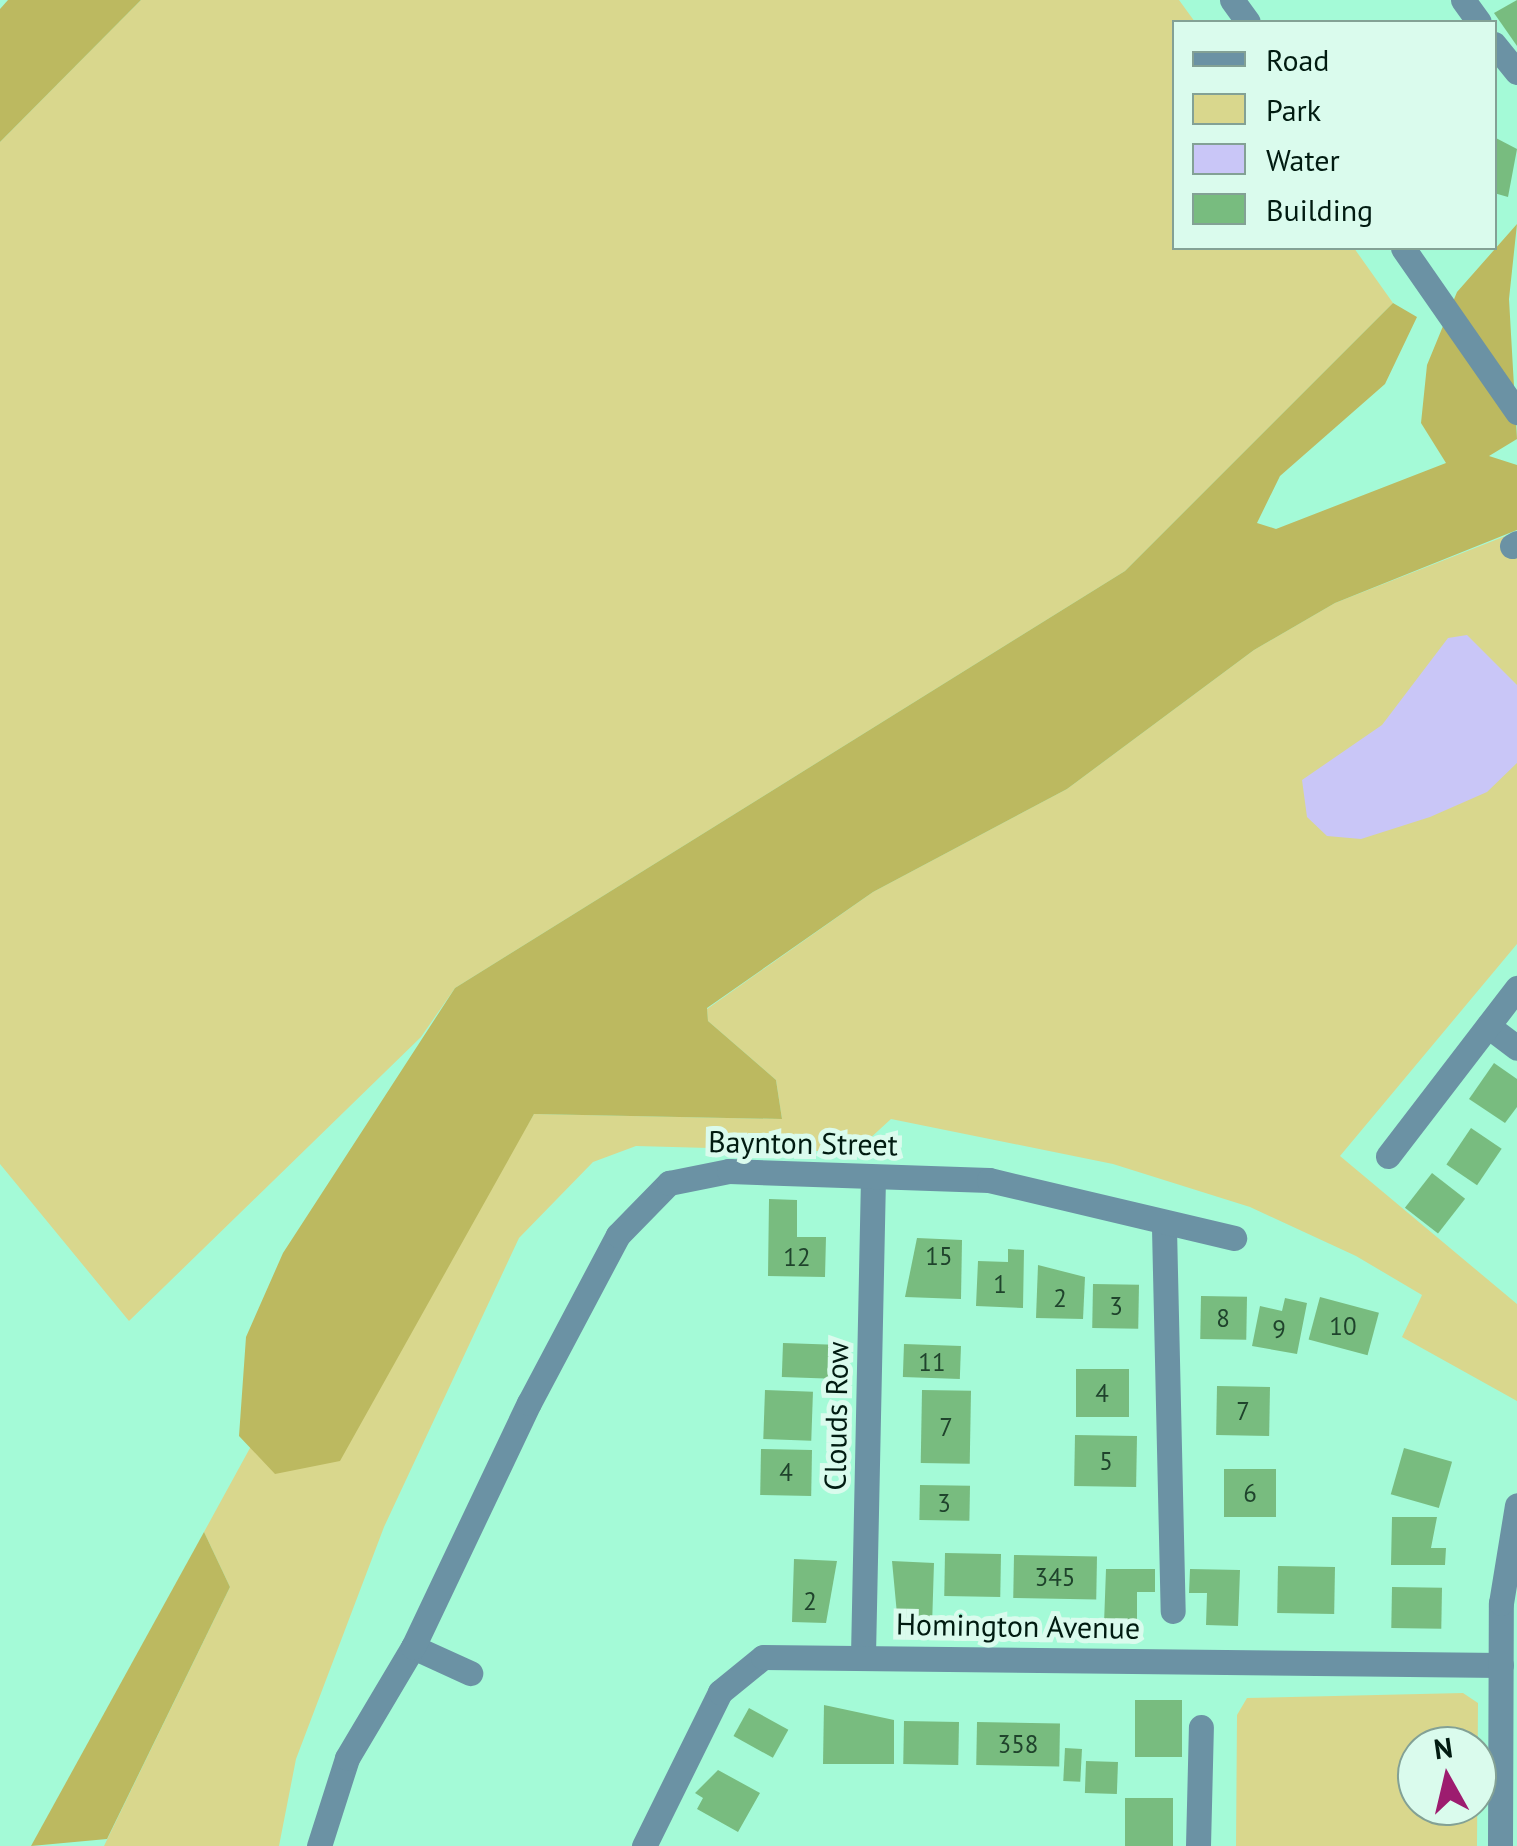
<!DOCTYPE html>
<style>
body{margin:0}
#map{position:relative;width:1517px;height:1846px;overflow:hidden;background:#a4fad7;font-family:"PT Sans",sans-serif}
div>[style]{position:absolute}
.green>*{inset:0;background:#d9d78d}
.forest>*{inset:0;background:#bcb960}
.water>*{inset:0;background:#c9c6f7}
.building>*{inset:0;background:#78bc7f;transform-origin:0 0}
.minor>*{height:25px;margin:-12.5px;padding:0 12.5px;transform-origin:12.5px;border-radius:12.5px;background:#6b92a4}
span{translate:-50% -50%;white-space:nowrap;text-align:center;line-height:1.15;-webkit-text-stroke:10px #dafbed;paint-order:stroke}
.number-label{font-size:25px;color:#1f432c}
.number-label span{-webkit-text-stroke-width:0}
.street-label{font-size:30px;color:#011b11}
.legend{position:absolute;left:1172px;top:20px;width:325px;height:230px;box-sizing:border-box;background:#dafbed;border:2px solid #83a195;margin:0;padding:12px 18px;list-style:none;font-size:30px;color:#011b11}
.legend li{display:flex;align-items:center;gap:20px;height:50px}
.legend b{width:50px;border:2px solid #83a195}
.north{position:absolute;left:1397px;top:1726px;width:100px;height:100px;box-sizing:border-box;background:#dafbed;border:2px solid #83a195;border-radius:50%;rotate:352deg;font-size:28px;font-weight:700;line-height:40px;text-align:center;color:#011b11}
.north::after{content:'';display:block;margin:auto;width:35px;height:45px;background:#9d1c6f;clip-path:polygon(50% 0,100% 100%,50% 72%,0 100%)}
</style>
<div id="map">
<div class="green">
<i style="clip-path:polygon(141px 0,1179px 0,1195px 22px,1174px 22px,1174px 248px,1354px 248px,1393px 303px,1125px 571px,455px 988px,421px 1037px,129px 1321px,0 1164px,0 142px)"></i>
<i style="clip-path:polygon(1508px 535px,1517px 550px,1517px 944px,1340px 1156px,1517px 1304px,1517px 1401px,1402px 1337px,1422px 1295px,1356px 1256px,1250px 1207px,1113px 1164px,891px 1119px,855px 1152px,636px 1146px,593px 1162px,519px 1238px,384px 1527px,296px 1759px,279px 1846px,104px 1846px,230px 1587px,204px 1532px,250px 1448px,458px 1239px,534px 1114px,782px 1119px,776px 1080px,708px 1021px,707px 1009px,873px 892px,1067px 789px,1254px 650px,1335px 603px)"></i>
<i style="clip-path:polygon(evenodd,1463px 1693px,1478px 1703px,1477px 1846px,1236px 1846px,1237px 1715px,1247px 1698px,1463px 1693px,1417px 1746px,1477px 1746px,1477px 1806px,1417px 1806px,1417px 1746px)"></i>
</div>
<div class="forest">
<i style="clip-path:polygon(8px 0,141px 0,0 142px,0 9px)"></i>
<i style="clip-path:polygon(1517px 224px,1509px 299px,1517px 439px,1489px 456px,1517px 465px,1517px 530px,1335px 603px,1254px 650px,1067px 789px,873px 892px,707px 1008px,708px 1021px,776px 1080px,782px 1119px,534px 1114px,340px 1461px,275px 1474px,239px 1436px,246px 1337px,283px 1253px,455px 988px,1125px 571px,1393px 303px,1417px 317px,1385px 384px,1280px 476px,1257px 523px,1276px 529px,1446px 463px,1421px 423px,1427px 365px,1457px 292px)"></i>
<i style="clip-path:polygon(204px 1532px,230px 1587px,107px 1839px,31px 1846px)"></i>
</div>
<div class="water">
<i style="clip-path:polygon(1467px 635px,1517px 685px,1517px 763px,1487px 792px,1430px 817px,1361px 839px,1327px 836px,1307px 817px,1302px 780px,1382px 725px,1448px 638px)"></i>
</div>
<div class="building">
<i style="clip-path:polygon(1517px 0,1517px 46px,1494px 13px)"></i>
<i style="clip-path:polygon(1494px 137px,1517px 149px,1508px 197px,1494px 193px)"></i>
<i style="clip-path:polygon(1494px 1063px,1517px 1079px,1517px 1107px,1505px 1123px,1469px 1099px)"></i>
<i style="left:1471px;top:1128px;width:37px;height:44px;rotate:34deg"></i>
<i style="left:1432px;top:1173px;width:42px;height:44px;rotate:38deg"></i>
<i style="clip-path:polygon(769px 1199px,797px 1200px,797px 1237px,826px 1237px,825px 1277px,768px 1276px)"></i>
<i style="clip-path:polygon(917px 1238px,962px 1240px,961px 1299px,905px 1297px)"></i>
<i style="clip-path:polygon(1008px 1249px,1024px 1250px,1023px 1308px,976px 1306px,978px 1261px,1008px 1262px)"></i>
<i style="clip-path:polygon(1038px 1265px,1085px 1277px,1083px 1319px,1036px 1318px)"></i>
<i style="left:1093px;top:1284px;width:46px;height:44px;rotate:1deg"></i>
<i style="left:1201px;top:1296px;width:46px;height:43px;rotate:1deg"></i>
<i style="left:1320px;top:1297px;width:61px;height:44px;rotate:15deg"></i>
<i style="clip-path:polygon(1285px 1298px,1307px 1303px,1297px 1354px,1252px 1346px,1260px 1306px,1282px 1311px)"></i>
<i style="left:783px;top:1343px;width:58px;height:34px;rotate:2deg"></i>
<i style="left:904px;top:1344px;width:57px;height:33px;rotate:2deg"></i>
<i style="left:1076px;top:1369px;width:53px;height:48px"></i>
<i style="left:1217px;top:1386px;width:53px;height:49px;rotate:1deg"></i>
<i style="left:765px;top:1390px;width:48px;height:49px;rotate:2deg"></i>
<i style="left:922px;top:1390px;width:49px;height:73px;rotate:1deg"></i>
<i style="left:1075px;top:1435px;width:62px;height:51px;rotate:1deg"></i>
<i style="left:1404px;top:1448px;width:50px;height:48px;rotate:16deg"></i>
<i style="left:761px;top:1449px;width:51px;height:46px;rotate:1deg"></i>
<i style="left:1224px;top:1469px;width:52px;height:48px"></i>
<i style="left:920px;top:1485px;width:50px;height:35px;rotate:1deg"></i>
<i style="clip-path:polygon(1392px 1517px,1437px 1517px,1431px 1548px,1446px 1548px,1445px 1565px,1391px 1565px)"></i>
<i style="left:945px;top:1553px;width:56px;height:43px;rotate:1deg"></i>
<i style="left:1014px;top:1555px;width:83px;height:43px;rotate:1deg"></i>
<i style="clip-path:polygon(794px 1559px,837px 1561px,826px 1623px,792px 1622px)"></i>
<i style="clip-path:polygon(892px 1561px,934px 1563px,932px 1626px,898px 1625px)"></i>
<i style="left:1278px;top:1566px;width:57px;height:47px;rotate:1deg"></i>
<i style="clip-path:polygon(1106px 1569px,1155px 1569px,1155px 1592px,1137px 1592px,1137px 1625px,1104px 1624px)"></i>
<i style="clip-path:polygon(1190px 1569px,1240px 1570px,1238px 1626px,1206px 1625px,1207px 1593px,1189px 1593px)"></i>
<i style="left:1392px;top:1587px;width:50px;height:41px;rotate:1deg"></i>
<i style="left:1135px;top:1700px;width:47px;height:57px"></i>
<i style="clip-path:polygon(824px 1705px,894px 1720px,894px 1764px,823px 1764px)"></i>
<i style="left:749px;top:1708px;width:45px;height:32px;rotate:29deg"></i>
<i style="left:904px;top:1721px;width:55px;height:43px;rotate:1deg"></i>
<i style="left:977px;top:1722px;width:83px;height:43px;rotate:1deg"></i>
<i style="left:1065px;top:1748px;width:17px;height:33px;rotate:3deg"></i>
<i style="left:1086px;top:1761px;width:32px;height:32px;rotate:2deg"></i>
<i style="clip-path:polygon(718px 1770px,760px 1793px,738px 1832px,697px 1809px,703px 1798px,695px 1793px)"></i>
<i style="left:1125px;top:1798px;width:48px;height:48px"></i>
</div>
<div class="minor">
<i style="left:1232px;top:0;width:27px;rotate:54deg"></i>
<i style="left:1463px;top:0;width:27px;rotate:54deg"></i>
<i style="left:1494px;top:44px;width:36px;rotate:51deg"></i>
<i style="left:1403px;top:248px;width:200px;rotate:55.2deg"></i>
<i style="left:1512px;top:546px;width:6px;rotate:-31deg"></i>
<i style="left:1488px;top:1026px;width:36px;rotate:37deg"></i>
<i style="left:1388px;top:1156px;width:212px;rotate:-52.5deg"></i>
<i style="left:1164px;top:1228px;width:383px;rotate:88.7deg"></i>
<i style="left:413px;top:1647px;width:63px;rotate:24.5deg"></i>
<i style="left:863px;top:1655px;width:476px;rotate:-88.8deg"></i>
<i style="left:319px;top:1846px;width:92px;rotate:-72.3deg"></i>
<i style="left:347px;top:1758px;width:129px;rotate:-59.3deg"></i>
<i style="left:413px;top:1647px;width:270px;rotate:-64.6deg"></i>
<i style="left:529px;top:1403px;width:190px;rotate:-62.1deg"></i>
<i style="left:618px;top:1235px;width:73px;rotate:-45.6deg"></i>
<i style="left:669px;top:1183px;width:61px;rotate:-11.3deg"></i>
<i style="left:729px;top:1171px;width:260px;rotate:2deg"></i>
<i style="left:989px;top:1180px;width:252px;rotate:13.3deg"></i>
<i style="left:644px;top:1846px;width:172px;rotate:-63.7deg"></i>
<i style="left:720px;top:1692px;width:55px;rotate:-39.1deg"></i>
<i style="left:763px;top:1657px;width:738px;rotate:0.62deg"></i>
<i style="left:1198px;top:1846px;width:119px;rotate:-88.6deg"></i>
<i style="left:1500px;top:1846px;width:243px;rotate:-89.8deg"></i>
<i style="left:1501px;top:1603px;width:99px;rotate:-80.7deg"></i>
</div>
<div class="number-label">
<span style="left:939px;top:1256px">15</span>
<span style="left:797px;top:1257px">12</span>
<span style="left:1000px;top:1284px">1</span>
<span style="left:1060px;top:1298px">2</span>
<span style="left:1116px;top:1306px">3</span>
<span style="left:1223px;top:1318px">8</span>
<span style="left:1343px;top:1326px">10</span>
<span style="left:1279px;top:1329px">9</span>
<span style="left:932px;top:1362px">11</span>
<span style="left:1102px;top:1393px">4</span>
<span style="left:1243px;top:1411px">7</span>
<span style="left:946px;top:1427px">7</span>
<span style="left:1106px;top:1461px">5</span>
<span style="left:786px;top:1472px">4</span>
<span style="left:1250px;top:1493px">6</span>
<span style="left:944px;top:1503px">3</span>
<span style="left:1055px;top:1577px">345</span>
<span style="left:810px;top:1601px">2</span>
<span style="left:1018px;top:1744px">358</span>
</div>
<div class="street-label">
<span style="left:803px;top:1143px;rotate:1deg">Baynton Street</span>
<span style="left:836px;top:1416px;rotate:-89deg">Clouds Row</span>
<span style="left:1018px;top:1626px;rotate:1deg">Homington Avenue</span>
</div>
<ul class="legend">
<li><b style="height:12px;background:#6b92a4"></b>Road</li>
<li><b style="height:28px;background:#d9d78d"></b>Park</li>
<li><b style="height:28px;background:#c9c6f7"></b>Water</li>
<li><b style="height:28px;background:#78bc7f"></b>Building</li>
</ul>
<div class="north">N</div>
</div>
